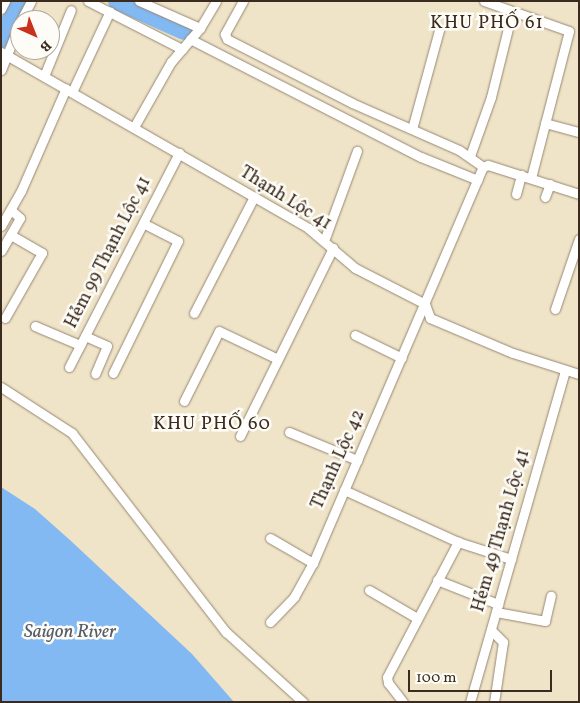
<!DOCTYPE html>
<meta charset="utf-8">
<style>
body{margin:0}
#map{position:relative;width:580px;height:703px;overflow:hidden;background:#f0e4c8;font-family:Vollkorn,serif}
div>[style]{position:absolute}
.water>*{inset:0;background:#82b9f2}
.river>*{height:18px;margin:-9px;padding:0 9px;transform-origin:9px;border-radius:9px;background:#82b9f2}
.roads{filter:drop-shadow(0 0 1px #968773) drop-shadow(0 0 1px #968773)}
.minor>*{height:9px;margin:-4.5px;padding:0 4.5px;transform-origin:4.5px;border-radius:4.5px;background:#fff}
span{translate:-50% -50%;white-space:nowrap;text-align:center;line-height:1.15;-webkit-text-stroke:5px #fdfcf7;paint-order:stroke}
.street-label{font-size:18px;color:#3b2a1e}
.neighbourhood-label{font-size:19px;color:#3b2a1e;letter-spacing:1px}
.water-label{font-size:19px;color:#545c68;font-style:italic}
.frame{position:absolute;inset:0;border:2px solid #3b2a1e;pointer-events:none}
.north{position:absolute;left:10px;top:10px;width:50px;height:50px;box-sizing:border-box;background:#fdfcf7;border:1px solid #afa8a0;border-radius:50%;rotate:136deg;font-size:14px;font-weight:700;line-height:20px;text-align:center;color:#3b2a1e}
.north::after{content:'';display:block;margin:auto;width:18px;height:22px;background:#c8321e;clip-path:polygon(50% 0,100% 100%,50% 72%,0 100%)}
.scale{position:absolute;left:408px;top:670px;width:144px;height:22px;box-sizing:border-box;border:2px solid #3b2a1e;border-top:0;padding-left:6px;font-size:15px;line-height:18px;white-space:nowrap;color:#3b2a1e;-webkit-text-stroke:4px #fdfcf7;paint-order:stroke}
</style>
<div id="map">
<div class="water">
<i style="clip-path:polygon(1px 487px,35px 509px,71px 541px,192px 654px,234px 702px,1px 702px)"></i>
</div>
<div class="river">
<i style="left:117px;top:1px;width:73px;rotate:24.1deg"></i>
<i style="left:1px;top:39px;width:42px;rotate:-63.4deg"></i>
</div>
<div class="roads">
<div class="minor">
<i style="left:88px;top:1px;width:106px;rotate:27.1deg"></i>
<i style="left:139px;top:1px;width:67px;rotate:23.9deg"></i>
<i style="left:243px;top:1px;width:38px;rotate:119deg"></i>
<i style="left:225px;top:34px;width:5px;rotate:68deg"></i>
<i style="left:227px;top:39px;width:140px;rotate:27.1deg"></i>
<i style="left:352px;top:103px;width:117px;rotate:23.7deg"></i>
<i style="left:459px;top:150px;width:29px;rotate:35deg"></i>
<i style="left:484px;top:1px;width:90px;rotate:19.4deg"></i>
<i style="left:569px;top:31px;width:152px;rotate:104.5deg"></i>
<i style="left:1px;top:9px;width:9px;rotate:-63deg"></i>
<i style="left:21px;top:20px;width:21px;rotate:-62deg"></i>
<i style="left:190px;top:39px;width:259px;rotate:27.1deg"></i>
<i style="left:421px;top:157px;width:61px;rotate:22deg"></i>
<i style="left:1px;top:52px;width:354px;rotate:29.8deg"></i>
<i style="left:308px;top:228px;width:62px;rotate:40.4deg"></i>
<i style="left:355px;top:268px;width:79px;rotate:27.2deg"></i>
<i style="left:425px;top:304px;width:15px;rotate:70deg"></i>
<i style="left:430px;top:318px;width:90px;rotate:22.9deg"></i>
<i style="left:513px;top:353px;width:69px;rotate:17.7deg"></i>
<i style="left:1px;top:70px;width:52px;rotate:-68.4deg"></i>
<i style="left:44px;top:76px;width:71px;rotate:-67.8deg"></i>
<i style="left:72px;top:92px;width:89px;rotate:-64.9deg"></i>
<i style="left:545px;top:123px;width:35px;rotate:15deg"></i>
<i style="left:134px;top:127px;width:75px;rotate:-60.4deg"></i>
<i style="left:171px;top:62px;width:45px;rotate:-49.5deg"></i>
<i style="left:200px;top:28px;width:31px;rotate:-59deg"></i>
<i style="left:412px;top:129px;width:103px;rotate:-74.7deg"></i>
<i style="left:470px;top:156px;width:63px;rotate:-70.4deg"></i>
<i style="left:491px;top:97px;width:88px;rotate:-76.1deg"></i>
<i style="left:516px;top:194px;width:20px;rotate:-75deg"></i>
<i style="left:545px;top:197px;width:14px;rotate:-69deg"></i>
<i style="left:1px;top:226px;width:40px;rotate:-60.3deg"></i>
<i style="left:21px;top:191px;width:112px;rotate:-66.4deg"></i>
<i style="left:324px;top:241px;width:96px;rotate:-69.9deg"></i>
<i style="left:1px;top:251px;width:38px;rotate:-60deg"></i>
<i style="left:20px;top:218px;width:12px;rotate:-138deg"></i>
<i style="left:555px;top:309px;width:74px;rotate:-71.1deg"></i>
<i style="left:194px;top:313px;width:131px;rotate:-62.7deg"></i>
<i style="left:5px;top:318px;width:75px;rotate:-60.4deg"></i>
<i style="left:42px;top:253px;width:36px;rotate:-150deg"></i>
<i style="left:35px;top:326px;width:49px;rotate:22.9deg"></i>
<i style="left:355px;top:335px;width:52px;rotate:26.1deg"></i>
<i style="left:85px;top:336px;width:24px;rotate:24deg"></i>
<i style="left:107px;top:346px;width:30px;rotate:113deg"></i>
<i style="left:69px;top:367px;width:241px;rotate:-62.8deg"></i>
<i style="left:113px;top:373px;width:147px;rotate:-63.8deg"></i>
<i style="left:178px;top:241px;width:39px;rotate:-153deg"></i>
<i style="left:1px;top:387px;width:85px;rotate:32.9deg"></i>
<i style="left:72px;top:433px;width:252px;rotate:52.3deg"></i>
<i style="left:226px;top:632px;width:104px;rotate:42.3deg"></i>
<i style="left:184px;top:401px;width:78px;rotate:-63.4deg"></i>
<i style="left:219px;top:331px;width:65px;rotate:25.4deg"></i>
<i style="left:289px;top:432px;width:74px;rotate:22.4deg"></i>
<i style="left:240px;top:436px;width:210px;rotate:-63.7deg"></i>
<i style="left:344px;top:490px;width:125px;rotate:24.5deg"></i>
<i style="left:270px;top:538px;width:50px;rotate:30.2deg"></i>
<i style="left:437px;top:580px;width:66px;rotate:21.5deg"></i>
<i style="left:369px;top:590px;width:56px;rotate:30.3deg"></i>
<i style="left:496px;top:612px;width:50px;rotate:10.4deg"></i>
<i style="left:545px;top:621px;width:26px;rotate:-77deg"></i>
<i style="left:270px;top:622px;width:35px;rotate:-46deg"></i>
<i style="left:294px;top:597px;width:39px;rotate:-61deg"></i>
<i style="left:313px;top:563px;width:431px;rotate:-66.8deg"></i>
<i style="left:483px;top:167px;width:5px;rotate:-22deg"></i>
<i style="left:488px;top:165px;width:96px;rotate:17.7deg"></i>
<i style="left:491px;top:630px;width:17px;rotate:45deg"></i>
<i style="left:503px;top:642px;width:61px;rotate:98.5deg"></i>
<i style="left:403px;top:702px;width:24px;rotate:-128deg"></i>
<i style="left:388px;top:683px;width:6px;rotate:-99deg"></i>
<i style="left:387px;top:677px;width:153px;rotate:-62.3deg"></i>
<i style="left:458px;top:542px;width:56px;rotate:17.8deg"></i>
<i style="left:470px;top:702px;width:345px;rotate:-74deg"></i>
</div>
</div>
<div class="street-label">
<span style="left:285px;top:199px;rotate:32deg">Thạnh Lộc 41</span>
<span style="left:109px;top:253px;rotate:-63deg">Hẻm 99 Thạnh Lộc 41</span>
<span style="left:339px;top:460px;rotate:-66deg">Thạnh Lộc 42</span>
<span style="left:502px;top:531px;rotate:-74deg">Hẻm 49 Thạnh Lộc 41</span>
</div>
<div class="neighbourhood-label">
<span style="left:487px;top:24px">KHU PHỐ 61</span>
<span style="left:212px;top:425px">KHU PHỐ 60</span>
</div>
<div class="water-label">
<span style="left:70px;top:633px">Saigon River</span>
</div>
<div class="frame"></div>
<div class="north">B</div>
<div class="scale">100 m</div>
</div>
